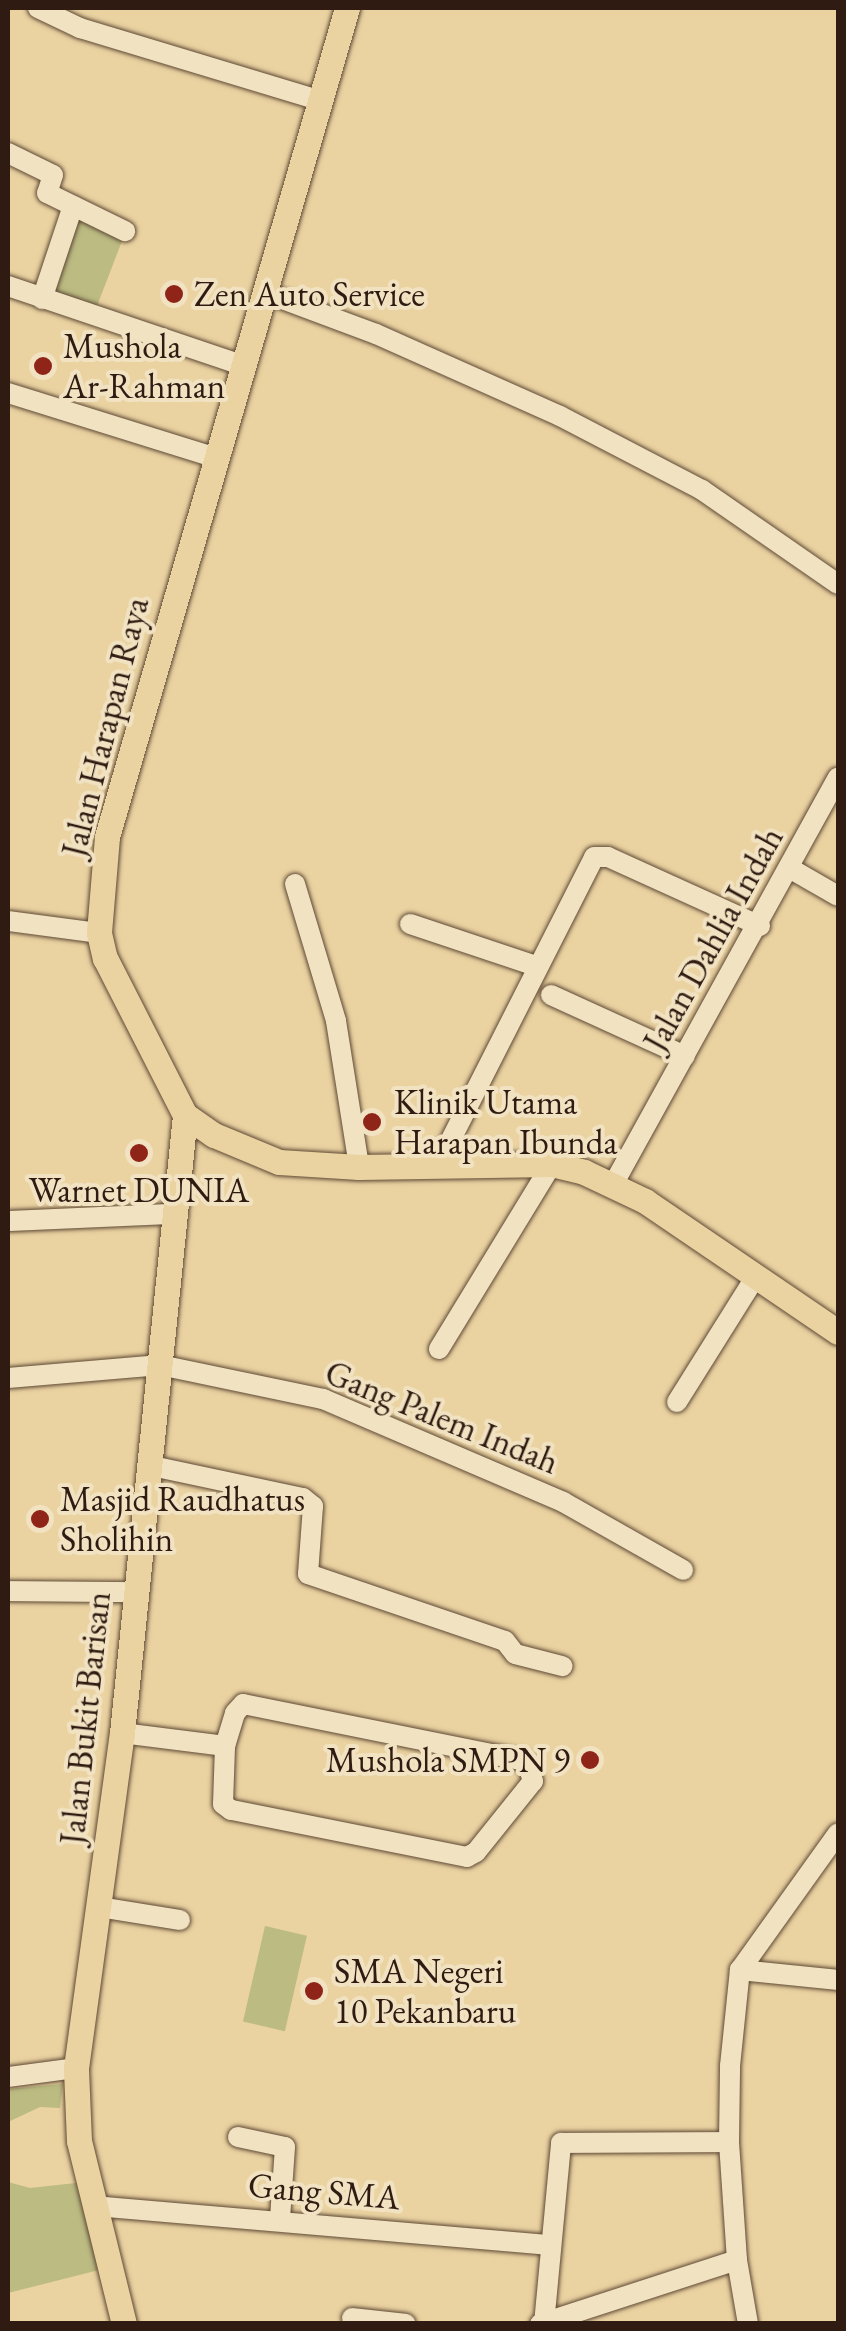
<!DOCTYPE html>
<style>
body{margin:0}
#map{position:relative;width:846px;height:2331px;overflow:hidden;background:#ead2a1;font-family:"EB Garamond",serif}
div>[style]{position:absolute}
.green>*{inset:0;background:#bbbb82;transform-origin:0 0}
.roads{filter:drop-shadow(0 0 2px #5e4935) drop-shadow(0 0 2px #5e4935)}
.minor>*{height:20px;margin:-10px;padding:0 10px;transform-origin:10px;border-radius:10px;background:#f1e2c2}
.major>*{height:25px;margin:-12.5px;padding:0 12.5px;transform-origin:12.5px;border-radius:12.5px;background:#ead2a1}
.dots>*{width:28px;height:28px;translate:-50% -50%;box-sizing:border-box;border:5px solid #f1e2c2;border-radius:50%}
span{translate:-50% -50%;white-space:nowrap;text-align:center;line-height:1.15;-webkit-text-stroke:8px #f1e2c2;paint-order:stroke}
.poi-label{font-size:35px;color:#2f1b11}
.left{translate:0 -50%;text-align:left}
.right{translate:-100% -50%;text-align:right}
.street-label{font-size:35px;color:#2f1b11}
.frame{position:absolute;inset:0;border:10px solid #2f1b11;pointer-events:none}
</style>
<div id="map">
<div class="green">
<i style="left:78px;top:216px;width:50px;height:84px;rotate:21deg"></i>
<i style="left:265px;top:1926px;width:43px;height:98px;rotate:13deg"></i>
<i style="clip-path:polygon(63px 2084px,60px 2108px,40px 2107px,8px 2122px,8px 2089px)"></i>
<i style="clip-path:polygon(8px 2182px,30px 2188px,76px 2183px,99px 2270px,8px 2293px)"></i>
</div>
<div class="roads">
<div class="minor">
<i style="left:38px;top:8px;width:47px;rotate:25.5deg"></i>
<i style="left:80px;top:28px;width:249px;rotate:16.8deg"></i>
<i style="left:8px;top:153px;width:50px;rotate:26.1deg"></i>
<i style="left:53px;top:175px;width:19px;rotate:108deg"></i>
<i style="left:47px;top:193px;width:87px;rotate:26deg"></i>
<i style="left:8px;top:286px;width:249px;rotate:18.7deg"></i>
<i style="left:266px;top:293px;width:117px;rotate:20.4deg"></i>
<i style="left:376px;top:334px;width:201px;rotate:24deg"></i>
<i style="left:560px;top:416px;width:160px;rotate:27.5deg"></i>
<i style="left:702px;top:490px;width:165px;rotate:34.7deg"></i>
<i style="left:42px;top:299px;width:98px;rotate:-71.6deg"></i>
<i style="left:8px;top:393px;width:216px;rotate:17.3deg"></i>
<i style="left:791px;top:869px;width:54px;rotate:29.9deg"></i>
<i style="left:295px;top:884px;width:143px;rotate:73.3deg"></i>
<i style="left:336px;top:1021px;width:148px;rotate:81deg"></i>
<i style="left:8px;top:921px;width:92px;rotate:7.5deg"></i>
<i style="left:410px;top:924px;width:133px;rotate:18.4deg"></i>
<i style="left:551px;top:995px;width:147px;rotate:24.5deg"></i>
<i style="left:438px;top:1165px;width:345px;rotate:-63.1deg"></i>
<i style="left:594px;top:857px;width:14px"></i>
<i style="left:608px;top:857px;width:167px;rotate:24.4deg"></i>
<i style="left:614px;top:1183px;width:463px;rotate:-61.1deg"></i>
<i style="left:8px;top:1221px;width:163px;rotate:-2.5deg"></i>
<i style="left:439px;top:1349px;width:217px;rotate:-58.6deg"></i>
<i style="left:8px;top:1378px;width:153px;rotate:-4.9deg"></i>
<i style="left:160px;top:1365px;width:167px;rotate:11.8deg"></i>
<i style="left:323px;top:1399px;width:261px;rotate:23.2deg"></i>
<i style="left:563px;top:1502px;width:138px;rotate:29.5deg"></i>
<i style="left:677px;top:1402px;width:149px;rotate:-57.9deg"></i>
<i style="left:152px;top:1466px;width:154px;rotate:12deg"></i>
<i style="left:303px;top:1498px;width:13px;rotate:39deg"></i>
<i style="left:313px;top:1506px;width:68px;rotate:94.2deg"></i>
<i style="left:308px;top:1574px;width:208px;rotate:18.8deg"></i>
<i style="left:505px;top:1641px;width:16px;rotate:52deg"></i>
<i style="left:515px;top:1654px;width:49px;rotate:14.3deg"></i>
<i style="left:8px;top:1591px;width:126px;rotate:0.5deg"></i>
<i style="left:243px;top:1704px;width:284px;rotate:11.4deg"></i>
<i style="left:521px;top:1760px;width:9px;rotate:36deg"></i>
<i style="left:528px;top:1765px;width:17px;rotate:73deg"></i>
<i style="left:533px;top:1781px;width:91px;rotate:128.8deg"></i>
<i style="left:476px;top:1852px;width:10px;rotate:151deg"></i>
<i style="left:467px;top:1857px;width:241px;rotate:-168.7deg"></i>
<i style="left:231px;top:1810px;width:10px;rotate:-143deg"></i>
<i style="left:223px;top:1804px;width:58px;rotate:-88deg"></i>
<i style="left:225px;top:1746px;width:34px;rotate:-73deg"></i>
<i style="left:235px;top:1713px;width:12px;rotate:-48deg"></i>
<i style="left:122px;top:1733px;width:104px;rotate:7.2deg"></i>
<i style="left:99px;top:1907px;width:82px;rotate:9.1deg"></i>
<i style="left:740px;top:1970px;width:99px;rotate:5.8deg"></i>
<i style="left:8px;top:2077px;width:69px;rotate:-7.5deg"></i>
<i style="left:238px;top:2137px;width:48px;rotate:12deg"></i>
<i style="left:285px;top:2147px;width:72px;rotate:94deg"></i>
<i style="left:94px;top:2206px;width:457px;rotate:4.9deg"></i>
<i style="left:352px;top:2318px;width:54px;rotate:6.3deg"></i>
<i style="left:540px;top:2324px;width:207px;rotate:-18deg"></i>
<i style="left:544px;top:2324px;width:182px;rotate:-84.6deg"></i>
<i style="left:561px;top:2143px;width:168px;rotate:-0.3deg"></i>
<i style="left:748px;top:2324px;width:65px;rotate:-99.8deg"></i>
<i style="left:737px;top:2260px;width:118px;rotate:-93.9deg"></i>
<i style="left:729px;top:2142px;width:76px;rotate:-89.2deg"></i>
<i style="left:730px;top:2066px;width:97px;rotate:-84.1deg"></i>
<i style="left:740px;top:1970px;width:168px;rotate:-54.4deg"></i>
</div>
<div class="major">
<i style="left:347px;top:8px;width:863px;rotate:106.15deg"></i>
<i style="left:107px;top:837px;width:96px;rotate:94.8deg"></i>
<i style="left:99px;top:933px;width:26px;rotate:77deg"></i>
<i style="left:105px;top:958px;width:176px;rotate:63deg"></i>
<i style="left:185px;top:1115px;width:35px;rotate:35deg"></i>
<i style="left:214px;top:1135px;width:70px;rotate:22.6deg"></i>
<i style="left:279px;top:1162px;width:80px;rotate:3.6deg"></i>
<i style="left:359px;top:1167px;width:193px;rotate:-0.9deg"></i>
<i style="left:552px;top:1164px;width:33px;rotate:14deg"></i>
<i style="left:584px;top:1172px;width:68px;rotate:25.4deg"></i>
<i style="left:645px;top:1201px;width:233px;rotate:34.2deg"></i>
<i style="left:124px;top:2324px;width:188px;rotate:-103.8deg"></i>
<i style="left:79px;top:2141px;width:73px;rotate:-92.4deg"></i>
<i style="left:76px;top:2068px;width:338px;rotate:-82.2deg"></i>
<i style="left:122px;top:1733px;width:621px;rotate:-84.18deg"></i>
</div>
</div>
<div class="dots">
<i style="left:174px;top:294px;background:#8f2418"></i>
<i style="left:43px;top:366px;background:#8f2418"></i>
<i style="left:372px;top:1122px;background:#8f2418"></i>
<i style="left:139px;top:1153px;background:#8f2418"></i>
<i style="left:40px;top:1519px;background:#8f2418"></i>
<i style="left:590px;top:1760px;background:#8f2418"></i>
<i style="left:314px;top:1991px;background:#8f2418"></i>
</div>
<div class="poi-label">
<span class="left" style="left:194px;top:294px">Zen Auto Service</span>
<span class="left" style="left:63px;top:366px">Mushola<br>Ar-Rahman</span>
<span class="left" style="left:394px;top:1122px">Klinik Utama<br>Harapan Ibunda</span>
<span style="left:139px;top:1190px">Warnet DUNIA</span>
<span class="left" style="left:60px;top:1519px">Masjid Raudhatus<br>Sholihin</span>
<span class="right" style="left:570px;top:1760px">Mushola SMPN 9</span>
<span class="left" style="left:334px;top:1991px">SMA Negeri<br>10 Pekanbaru</span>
</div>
<div class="street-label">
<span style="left:105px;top:727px;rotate:-76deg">Jalan Harapan Raya</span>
<span style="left:713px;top:939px;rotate:-61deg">Jalan Dahlia Indah</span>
<span style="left:442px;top:1417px;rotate:22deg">Gang Palem Indah</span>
<span style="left:85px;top:1718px;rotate:-84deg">Jalan Bukit Barisan</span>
<span style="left:324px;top:2191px;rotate:5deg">Gang SMA</span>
</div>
<div class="frame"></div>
</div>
